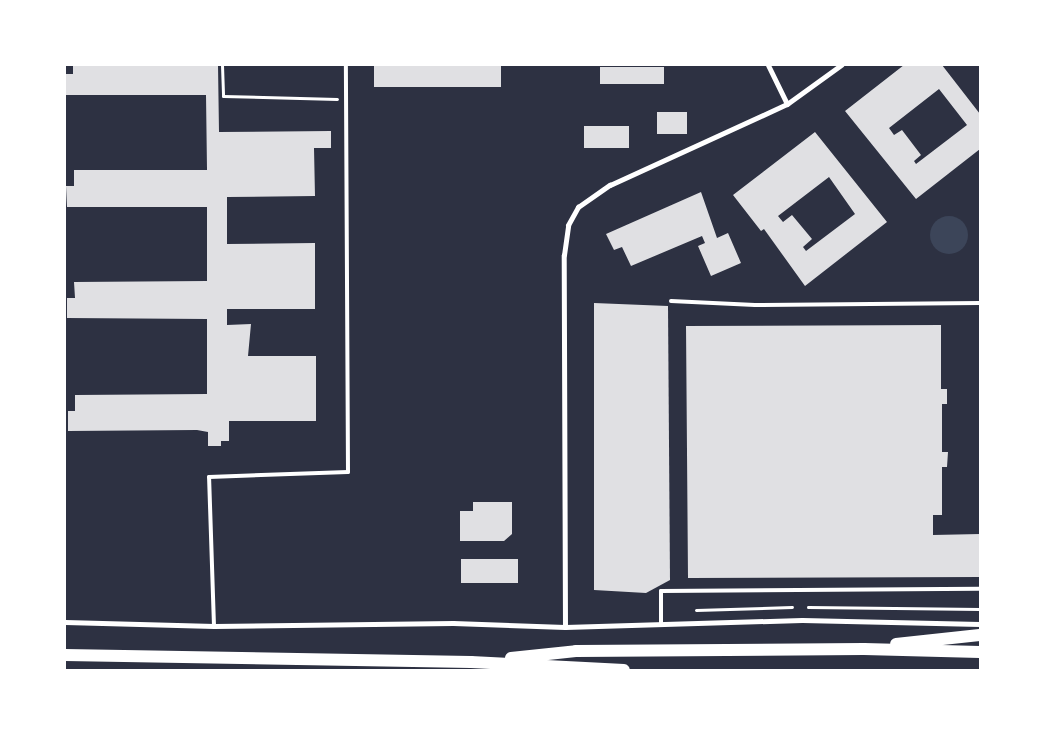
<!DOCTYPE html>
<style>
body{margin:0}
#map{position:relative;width:1045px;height:735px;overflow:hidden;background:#2d3142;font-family:Raleway,sans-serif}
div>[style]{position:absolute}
.green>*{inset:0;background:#3c4559}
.round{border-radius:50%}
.building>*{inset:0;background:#e0e0e3;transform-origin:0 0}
.path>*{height:3px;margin:-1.5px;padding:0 1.5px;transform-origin:1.5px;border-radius:1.5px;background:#fff}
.service>*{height:4px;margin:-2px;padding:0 2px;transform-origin:2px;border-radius:2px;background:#fff}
.minor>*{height:5px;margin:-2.5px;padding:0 2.5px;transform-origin:2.5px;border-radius:2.5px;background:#fff}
.primary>*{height:12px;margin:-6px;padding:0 6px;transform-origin:6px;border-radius:6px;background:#fff}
span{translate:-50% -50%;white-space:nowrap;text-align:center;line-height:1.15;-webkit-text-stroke:4px #fff;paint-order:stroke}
.frame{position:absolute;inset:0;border:66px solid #fff;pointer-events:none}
</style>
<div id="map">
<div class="green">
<i class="round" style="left:930px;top:216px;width:38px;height:38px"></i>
</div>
<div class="building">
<i style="clip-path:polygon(73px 65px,218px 65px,219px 132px,331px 131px,331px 148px,314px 148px,315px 196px,227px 197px,227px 244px,315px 243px,315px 309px,227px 309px,227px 325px,251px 324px,248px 356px,316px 356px,316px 421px,229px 421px,229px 441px,221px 441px,221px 446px,208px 446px,208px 432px,197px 430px,68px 431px,68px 411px,75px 411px,75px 395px,207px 394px,207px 319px,67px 318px,67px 298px,75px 298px,74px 282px,207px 281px,207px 207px,67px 207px,66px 186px,74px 186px,74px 170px,207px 170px,206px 95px,66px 95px,66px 74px,73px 74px)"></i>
<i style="left:374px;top:65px;width:127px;height:22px"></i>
<i style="clip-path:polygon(evenodd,904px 65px,942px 65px,980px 114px,980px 149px,916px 199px,845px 111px,904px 65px,939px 89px,967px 125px,916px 164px,914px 161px,921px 155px,902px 130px,894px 135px,889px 128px,939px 89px)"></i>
<i style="left:600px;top:67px;width:64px;height:17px"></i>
<i style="left:657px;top:112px;width:30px;height:22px"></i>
<i style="left:584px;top:126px;width:45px;height:22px"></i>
<i style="clip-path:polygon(evenodd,815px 132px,887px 222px,805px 286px,764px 229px,761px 231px,733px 195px,815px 132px,829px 177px,855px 214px,806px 251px,803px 247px,812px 239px,792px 215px,783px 222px,778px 216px,829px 177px)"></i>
<i style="clip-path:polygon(701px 192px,717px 238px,728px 233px,741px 263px,711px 276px,698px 246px,705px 243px,702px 236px,631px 266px,622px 247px,614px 250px,606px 234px)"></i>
<i style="clip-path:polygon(594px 303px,668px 306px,670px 580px,646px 593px,594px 590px)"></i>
<i style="clip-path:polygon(941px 325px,941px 389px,947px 389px,947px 404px,942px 404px,942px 452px,948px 452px,947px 467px,942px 467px,942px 515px,933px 515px,933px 535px,980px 534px,980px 577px,688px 578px,686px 326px)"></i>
<i style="clip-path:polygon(473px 502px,512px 502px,512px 534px,504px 541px,460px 541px,460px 511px,473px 511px)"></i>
<i style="left:518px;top:559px;width:24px;height:57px;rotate:90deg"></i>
</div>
<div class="path">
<i style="left:222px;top:65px;width:31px;rotate:88deg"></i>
<i style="left:223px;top:96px;width:114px;rotate:1.5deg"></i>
<i style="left:808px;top:607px;width:172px;rotate:0.7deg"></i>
<i style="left:696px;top:610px;width:96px;rotate:-1.8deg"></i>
</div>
<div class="service">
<i style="left:671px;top:301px;width:84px;rotate:2.7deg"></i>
<i style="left:755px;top:305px;width:225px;rotate:-0.5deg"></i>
<i style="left:661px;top:624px;width:33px;rotate:-90deg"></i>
<i style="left:661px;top:591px;width:319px;rotate:-0.4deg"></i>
<i style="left:214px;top:626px;width:149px;rotate:-91.9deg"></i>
<i style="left:209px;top:477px;width:139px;rotate:-2.1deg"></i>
<i style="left:348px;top:472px;width:407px;rotate:-90.3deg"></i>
</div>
<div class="minor">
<i style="left:768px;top:65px;width:43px;rotate:64deg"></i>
<i style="left:65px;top:622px;width:149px;rotate:1.5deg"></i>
<i style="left:214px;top:626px;width:239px;rotate:-0.7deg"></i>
<i style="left:453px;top:623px;width:112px;rotate:2deg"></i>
<i style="left:565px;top:627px;width:237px;rotate:-1.7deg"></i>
<i style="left:802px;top:620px;width:178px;rotate:1.3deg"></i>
<i style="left:565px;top:627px;width:372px;rotate:-90.2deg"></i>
<i style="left:564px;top:255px;width:30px;rotate:-82deg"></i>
<i style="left:568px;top:225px;width:21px;rotate:-61deg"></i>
<i style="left:578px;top:207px;width:39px;rotate:-35deg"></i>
<i style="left:610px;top:185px;width:195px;rotate:-24.6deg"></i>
<i style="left:787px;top:104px;width:67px;rotate:-35.8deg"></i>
</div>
<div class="primary">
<i style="left:896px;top:644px;width:84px;rotate:-6.1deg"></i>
<i style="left:65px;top:655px;width:406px;rotate:1deg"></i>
<i style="left:471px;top:662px;width:153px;rotate:3deg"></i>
<i style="left:511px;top:658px;width:65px;rotate:-6.1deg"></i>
<i style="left:576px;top:651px;width:288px;rotate:-0.4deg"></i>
<i style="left:864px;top:649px;width:116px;rotate:1.5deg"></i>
</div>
<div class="frame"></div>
</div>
